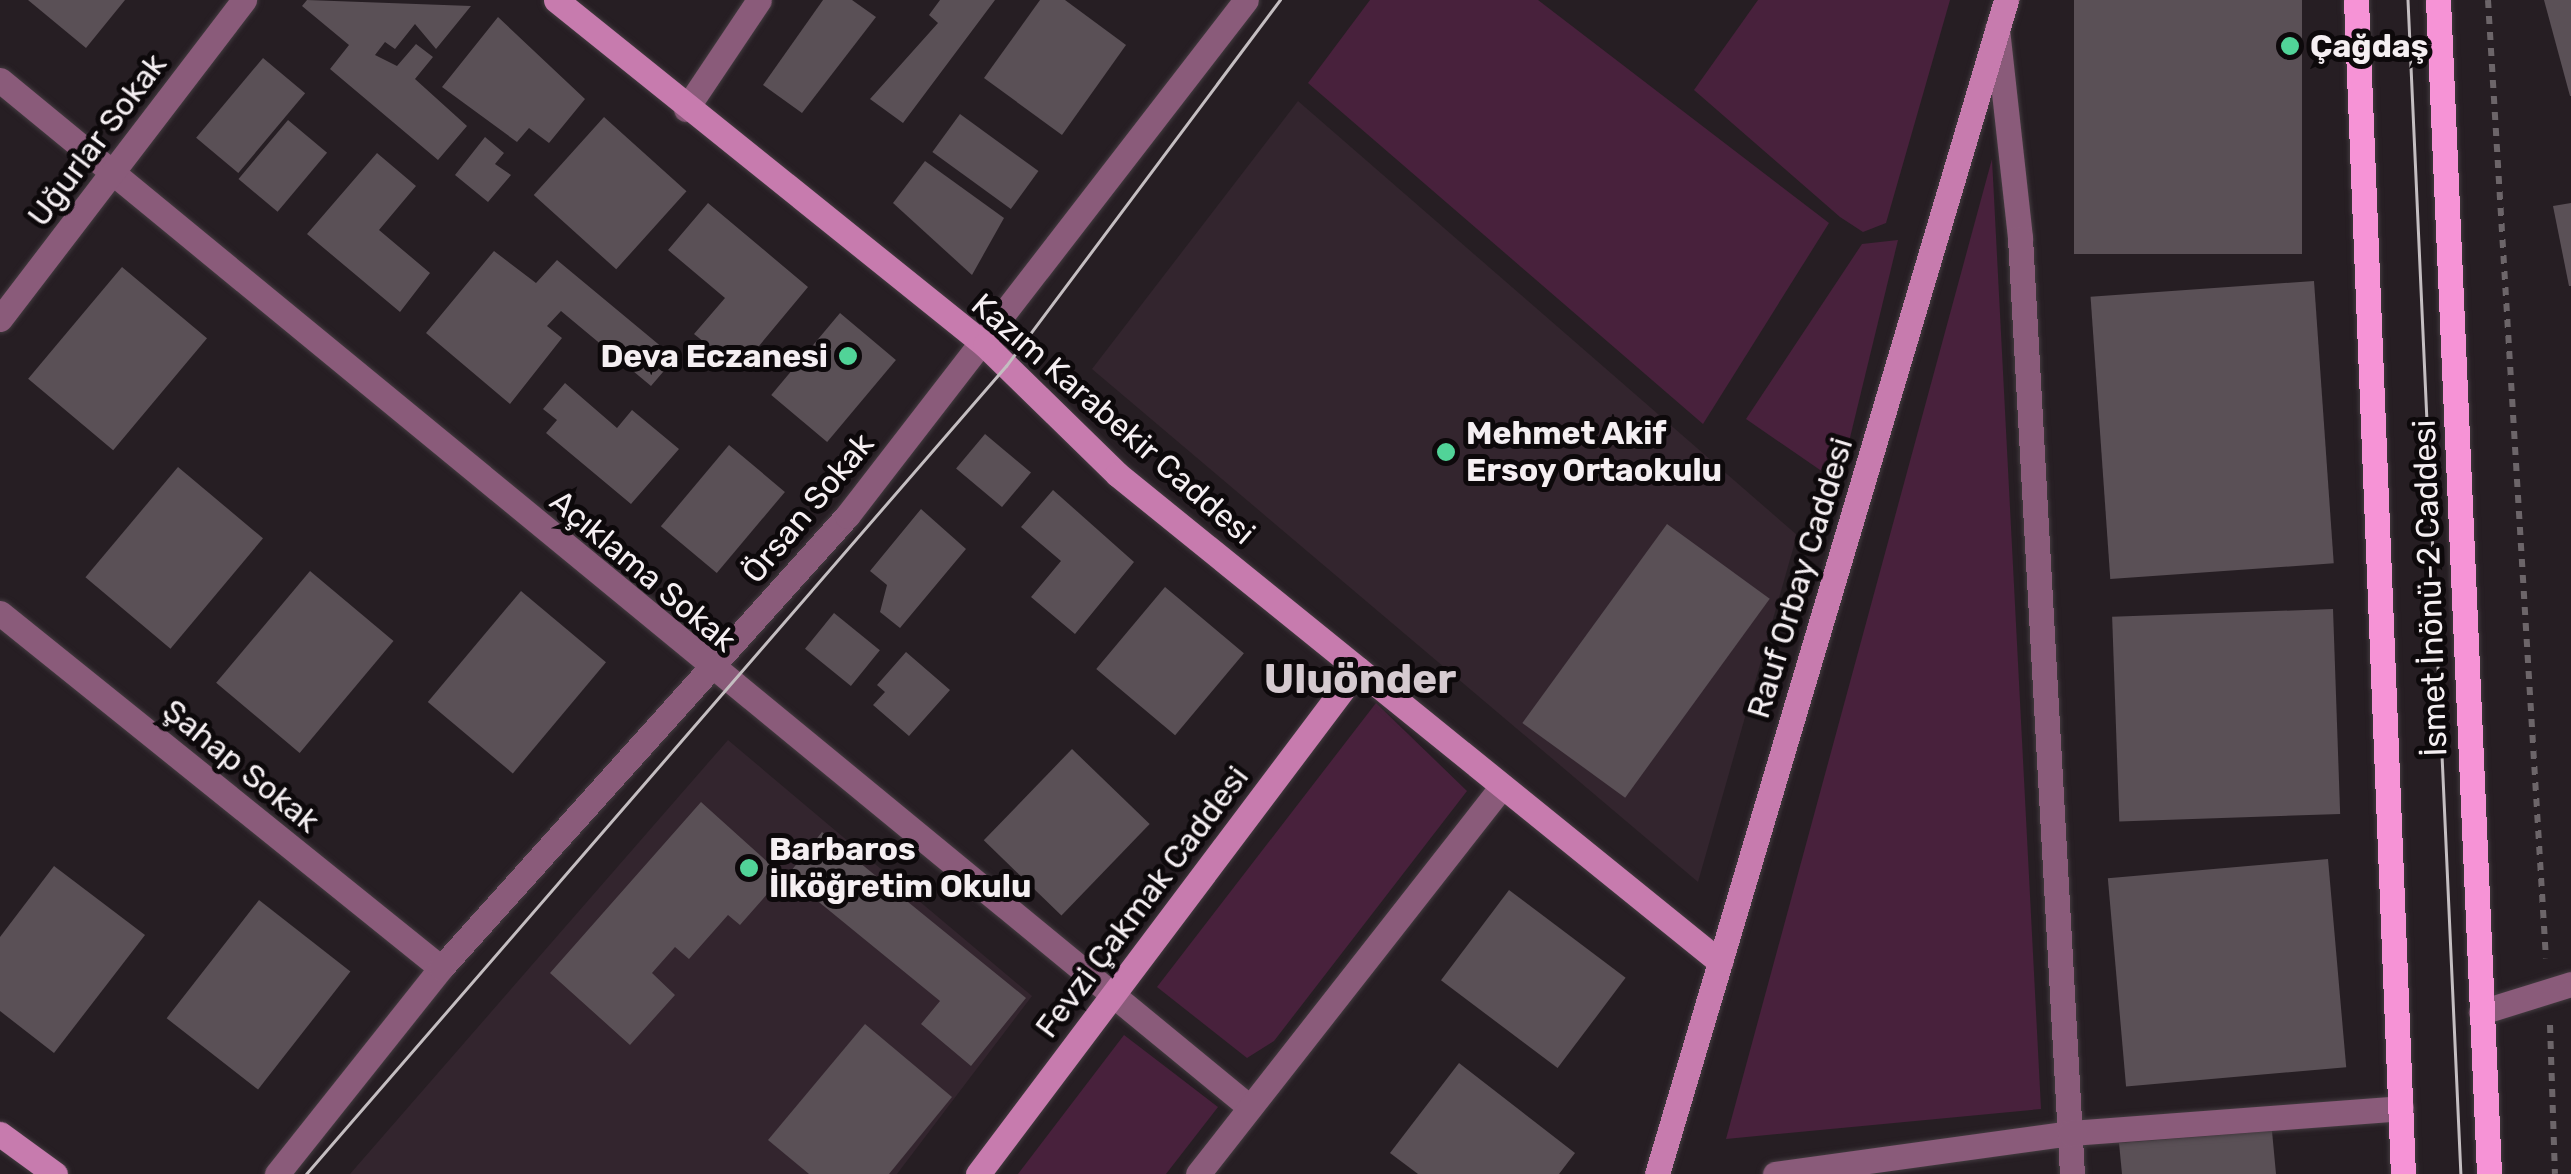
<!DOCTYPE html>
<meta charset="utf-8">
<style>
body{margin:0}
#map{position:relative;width:2571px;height:1174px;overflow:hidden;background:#261e23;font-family:Rubik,sans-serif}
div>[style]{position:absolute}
.built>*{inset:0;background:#33252e}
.green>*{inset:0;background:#48213c}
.building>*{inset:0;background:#5a5056;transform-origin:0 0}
.path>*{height:6px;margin-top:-3px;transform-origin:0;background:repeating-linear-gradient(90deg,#6c6569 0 8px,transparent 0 16px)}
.roads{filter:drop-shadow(0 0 2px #433b40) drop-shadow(0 0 2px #433b40)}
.street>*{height:25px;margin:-12.5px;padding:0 12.5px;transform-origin:12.5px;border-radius:12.5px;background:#8a5b7a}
.secondary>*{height:25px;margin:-12.5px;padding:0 12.5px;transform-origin:12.5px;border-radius:12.5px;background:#c77bae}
.primary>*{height:25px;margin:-12.5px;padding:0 12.5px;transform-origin:12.5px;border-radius:12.5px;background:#f693d6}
.tram>*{height:2.5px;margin:-1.25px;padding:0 1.25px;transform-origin:1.25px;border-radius:1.25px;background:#c4bec1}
.dots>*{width:28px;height:28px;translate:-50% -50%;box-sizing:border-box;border:5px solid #0d090b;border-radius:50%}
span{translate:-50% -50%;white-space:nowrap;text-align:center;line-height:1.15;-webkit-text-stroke:10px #0d090b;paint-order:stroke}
.poi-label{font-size:32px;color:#f5eff2;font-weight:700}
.left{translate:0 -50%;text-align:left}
.right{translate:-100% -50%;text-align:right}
.street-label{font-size:32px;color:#f5eff2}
.district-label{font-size:42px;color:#d5cad0;font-weight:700}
</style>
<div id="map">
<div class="built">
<i style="clip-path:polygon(1298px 101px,1797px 535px,1698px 882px,1092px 369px)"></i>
<i style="clip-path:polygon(728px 740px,1032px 996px,897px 1174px,350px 1174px)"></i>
</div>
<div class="green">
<i style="clip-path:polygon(1370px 0,1538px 0,1829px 223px,1703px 424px,1308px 83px)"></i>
<i style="clip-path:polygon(1758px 0,1950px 0,1886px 223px,1863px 232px,1840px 217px,1694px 90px)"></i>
<i style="clip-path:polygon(1992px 159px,2041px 1109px,1726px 1139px)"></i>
<i style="clip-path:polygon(1898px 240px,1839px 483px,1746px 419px,1862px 244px)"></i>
<i style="clip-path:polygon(1376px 703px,1467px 791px,1274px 1041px,1247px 1058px,1157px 987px)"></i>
<i style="clip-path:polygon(1124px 1035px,1218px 1107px,1166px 1174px,1018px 1174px)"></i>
</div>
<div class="building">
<i style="clip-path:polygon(28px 0,125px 0,86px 48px)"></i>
<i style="clip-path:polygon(307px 0,471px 6px,436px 49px,415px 24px,395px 49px,385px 42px,375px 55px,397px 66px,416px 44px,433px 57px,415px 79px,467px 126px,438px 160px,330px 69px,349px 45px,302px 6px)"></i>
<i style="clip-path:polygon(823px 0,852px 0,876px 17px,802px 113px,763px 85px)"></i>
<i style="clip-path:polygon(940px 0,995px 0,903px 123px,870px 99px,938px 23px,929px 15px)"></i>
<i style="clip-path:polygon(1040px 0,1065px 0,1126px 45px,1062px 135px,984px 78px)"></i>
<i style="left:2074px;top:0;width:228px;height:254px"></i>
<i style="clip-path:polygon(2544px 0,2571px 0,2571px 96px,2570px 96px)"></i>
<i style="clip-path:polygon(498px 17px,585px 99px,549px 143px,529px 128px,517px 142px,442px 87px)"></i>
<i style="left:263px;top:58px;width:55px;height:104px;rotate:40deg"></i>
<i style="left:960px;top:114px;width:97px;height:47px;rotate:36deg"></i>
<i style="left:604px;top:117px;width:111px;height:105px;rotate:42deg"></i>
<i style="left:288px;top:120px;width:51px;height:77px;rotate:40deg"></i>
<i style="clip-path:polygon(485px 137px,504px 153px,495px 164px,511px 175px,488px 202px,455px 175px)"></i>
<i style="clip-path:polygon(377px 153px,416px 186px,379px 230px,430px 273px,400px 312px,307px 234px)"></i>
<i style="clip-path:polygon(925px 161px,1004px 218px,972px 275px,893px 203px)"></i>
<i style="clip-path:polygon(708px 203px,808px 287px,739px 370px,694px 334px,725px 298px,668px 250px)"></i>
<i style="clip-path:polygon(2571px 203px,2571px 286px,2569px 286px,2553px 206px)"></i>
<i style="clip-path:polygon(494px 251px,536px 283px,557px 260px,675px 358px,651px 386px,561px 311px,547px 326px,562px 338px,510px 404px,426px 333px)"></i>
<i style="left:122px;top:267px;width:111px;height:146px;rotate:40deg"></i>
<i style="left:2314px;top:281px;width:283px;height:224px;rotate:86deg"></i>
<i style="left:840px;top:313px;width:73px;height:107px;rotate:40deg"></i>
<i style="clip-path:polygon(565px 383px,617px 428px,632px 410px,679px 449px,631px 504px,546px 433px,557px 420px,543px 409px)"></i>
<i style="left:985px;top:434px;width:60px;height:45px;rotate:40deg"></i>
<i style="left:729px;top:445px;width:73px;height:106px;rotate:40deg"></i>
<i style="left:178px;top:467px;width:111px;height:144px;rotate:40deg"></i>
<i style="clip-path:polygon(1053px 490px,1134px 562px,1075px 634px,1031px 597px,1061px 561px,1021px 527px)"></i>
<i style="clip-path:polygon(921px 509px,966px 549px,900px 628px,880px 612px,887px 585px,870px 571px)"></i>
<i style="left:1667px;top:524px;width:127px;height:246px;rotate:36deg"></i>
<i style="left:310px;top:571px;width:109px;height:146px;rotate:40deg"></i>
<i style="left:1165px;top:587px;width:103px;height:107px;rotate:40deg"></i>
<i style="left:521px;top:591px;width:111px;height:145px;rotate:40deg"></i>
<i style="left:2333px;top:609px;width:205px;height:221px;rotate:88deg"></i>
<i style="left:834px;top:613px;width:59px;height:46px;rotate:39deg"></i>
<i style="clip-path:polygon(906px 652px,950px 690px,909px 736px,873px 705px,885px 692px,877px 685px)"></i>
<i style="left:1072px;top:749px;width:108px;height:127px;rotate:44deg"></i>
<i style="clip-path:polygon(701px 802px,783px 876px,740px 925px,728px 915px,689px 959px,675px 947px,652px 973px,675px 995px,630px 1045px,550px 973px)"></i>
<i style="clip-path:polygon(822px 832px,1026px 998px,971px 1066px,921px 1024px,940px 1001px,787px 876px)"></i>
<i style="left:2328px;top:859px;width:209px;height:221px;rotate:85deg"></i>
<i style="clip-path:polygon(54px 866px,145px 935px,54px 1053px,0 1011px,0 937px)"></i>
<i style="left:1509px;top:890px;width:146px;height:113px;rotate:37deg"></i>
<i style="left:259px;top:900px;width:116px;height:150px;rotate:38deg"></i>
<i style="clip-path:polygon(865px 1024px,952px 1097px,889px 1174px,809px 1174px,768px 1140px)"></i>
<i style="clip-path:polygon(1459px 1063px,1575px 1153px,1559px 1174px,1418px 1174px,1390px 1153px)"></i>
<i style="clip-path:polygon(2272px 1131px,2276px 1174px,2122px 1174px,2119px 1143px)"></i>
</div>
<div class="path">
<i style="left:2488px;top:0;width:960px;rotate:86.54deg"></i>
<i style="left:2550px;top:1025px;width:149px;rotate:88.1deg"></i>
</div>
<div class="roads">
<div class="street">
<i style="left:1997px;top:29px;width:210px;rotate:83.7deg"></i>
<i style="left:2020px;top:238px;width:937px;rotate:86.82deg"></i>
<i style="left:0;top:80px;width:1616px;rotate:39.42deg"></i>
<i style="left:686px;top:109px;width:131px;rotate:-56.2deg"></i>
<i style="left:0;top:319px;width:402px;rotate:-52.6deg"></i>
<i style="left:0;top:613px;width:566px;rotate:38.83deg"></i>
<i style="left:2481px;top:1012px;width:94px;rotate:-17.3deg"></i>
<i style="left:277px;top:1174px;width:263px;rotate:-51.5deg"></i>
<i style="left:441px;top:968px;width:608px;rotate:-48.07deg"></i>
<i style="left:847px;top:516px;width:652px;rotate:-52.29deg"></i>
<i style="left:1198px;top:1174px;width:493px;rotate:-51.9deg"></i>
<i style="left:1775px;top:1174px;width:298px;rotate:-7.9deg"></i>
<i style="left:2070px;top:1133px;width:332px;rotate:-4.3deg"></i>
</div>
<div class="secondary">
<i style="left:556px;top:0;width:551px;rotate:38.81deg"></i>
<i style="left:985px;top:345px;width:185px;rotate:44.3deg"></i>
<i style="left:1117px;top:474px;width:776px;rotate:38.98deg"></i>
<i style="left:0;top:1134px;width:68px;rotate:36deg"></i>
<i style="left:978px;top:1174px;width:632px;rotate:-53.04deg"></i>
<i style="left:1657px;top:1174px;width:1225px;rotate:-73.44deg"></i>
</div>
<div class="primary">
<i style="left:2356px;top:0;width:1175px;rotate:87.71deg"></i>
<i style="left:2438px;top:0;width:1175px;rotate:87.51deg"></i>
</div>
</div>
<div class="tram">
<i style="left:2408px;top:0;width:1175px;rotate:87.42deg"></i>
<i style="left:306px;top:1174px;width:1069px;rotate:-49.1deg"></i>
<i style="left:1006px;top:366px;width:457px;rotate:-53.2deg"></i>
</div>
<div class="dots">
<i style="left:2290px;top:46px;background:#51d398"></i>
<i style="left:848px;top:356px;background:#51d398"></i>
<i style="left:1446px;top:452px;background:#51d398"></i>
<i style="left:749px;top:868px;background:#51d398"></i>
</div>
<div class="poi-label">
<span class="left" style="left:2310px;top:46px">Çağdaş</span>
<span class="right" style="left:828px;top:356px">Deva Eczanesi</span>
<span class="left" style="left:1466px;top:452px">Mehmet Akif<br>Ersoy Ortaokulu</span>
<span class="left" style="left:769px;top:868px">Barbaros<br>İlköğretim Okulu</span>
</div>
<div class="street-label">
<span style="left:97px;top:140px;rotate:-53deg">Uğurlar Sokak</span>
<span style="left:1113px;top:419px;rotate:41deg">Kazım Karabekir Caddesi</span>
<span style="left:808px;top:508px;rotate:-50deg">Örsan Sokak</span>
<span style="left:643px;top:571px;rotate:40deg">Açıklama Sokak</span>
<span style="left:1800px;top:578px;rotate:-73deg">Rauf Orbay Caddesi</span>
<span style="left:2430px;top:588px;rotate:-92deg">İsmet İnönü-2 Caddesi</span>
<span style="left:241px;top:766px;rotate:39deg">Şahap Sokak</span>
<span style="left:1142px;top:902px;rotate:-53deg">Fevzi Çakmak Caddesi</span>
</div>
<div class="district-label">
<span style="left:1360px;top:679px">Uluönder</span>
</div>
</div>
